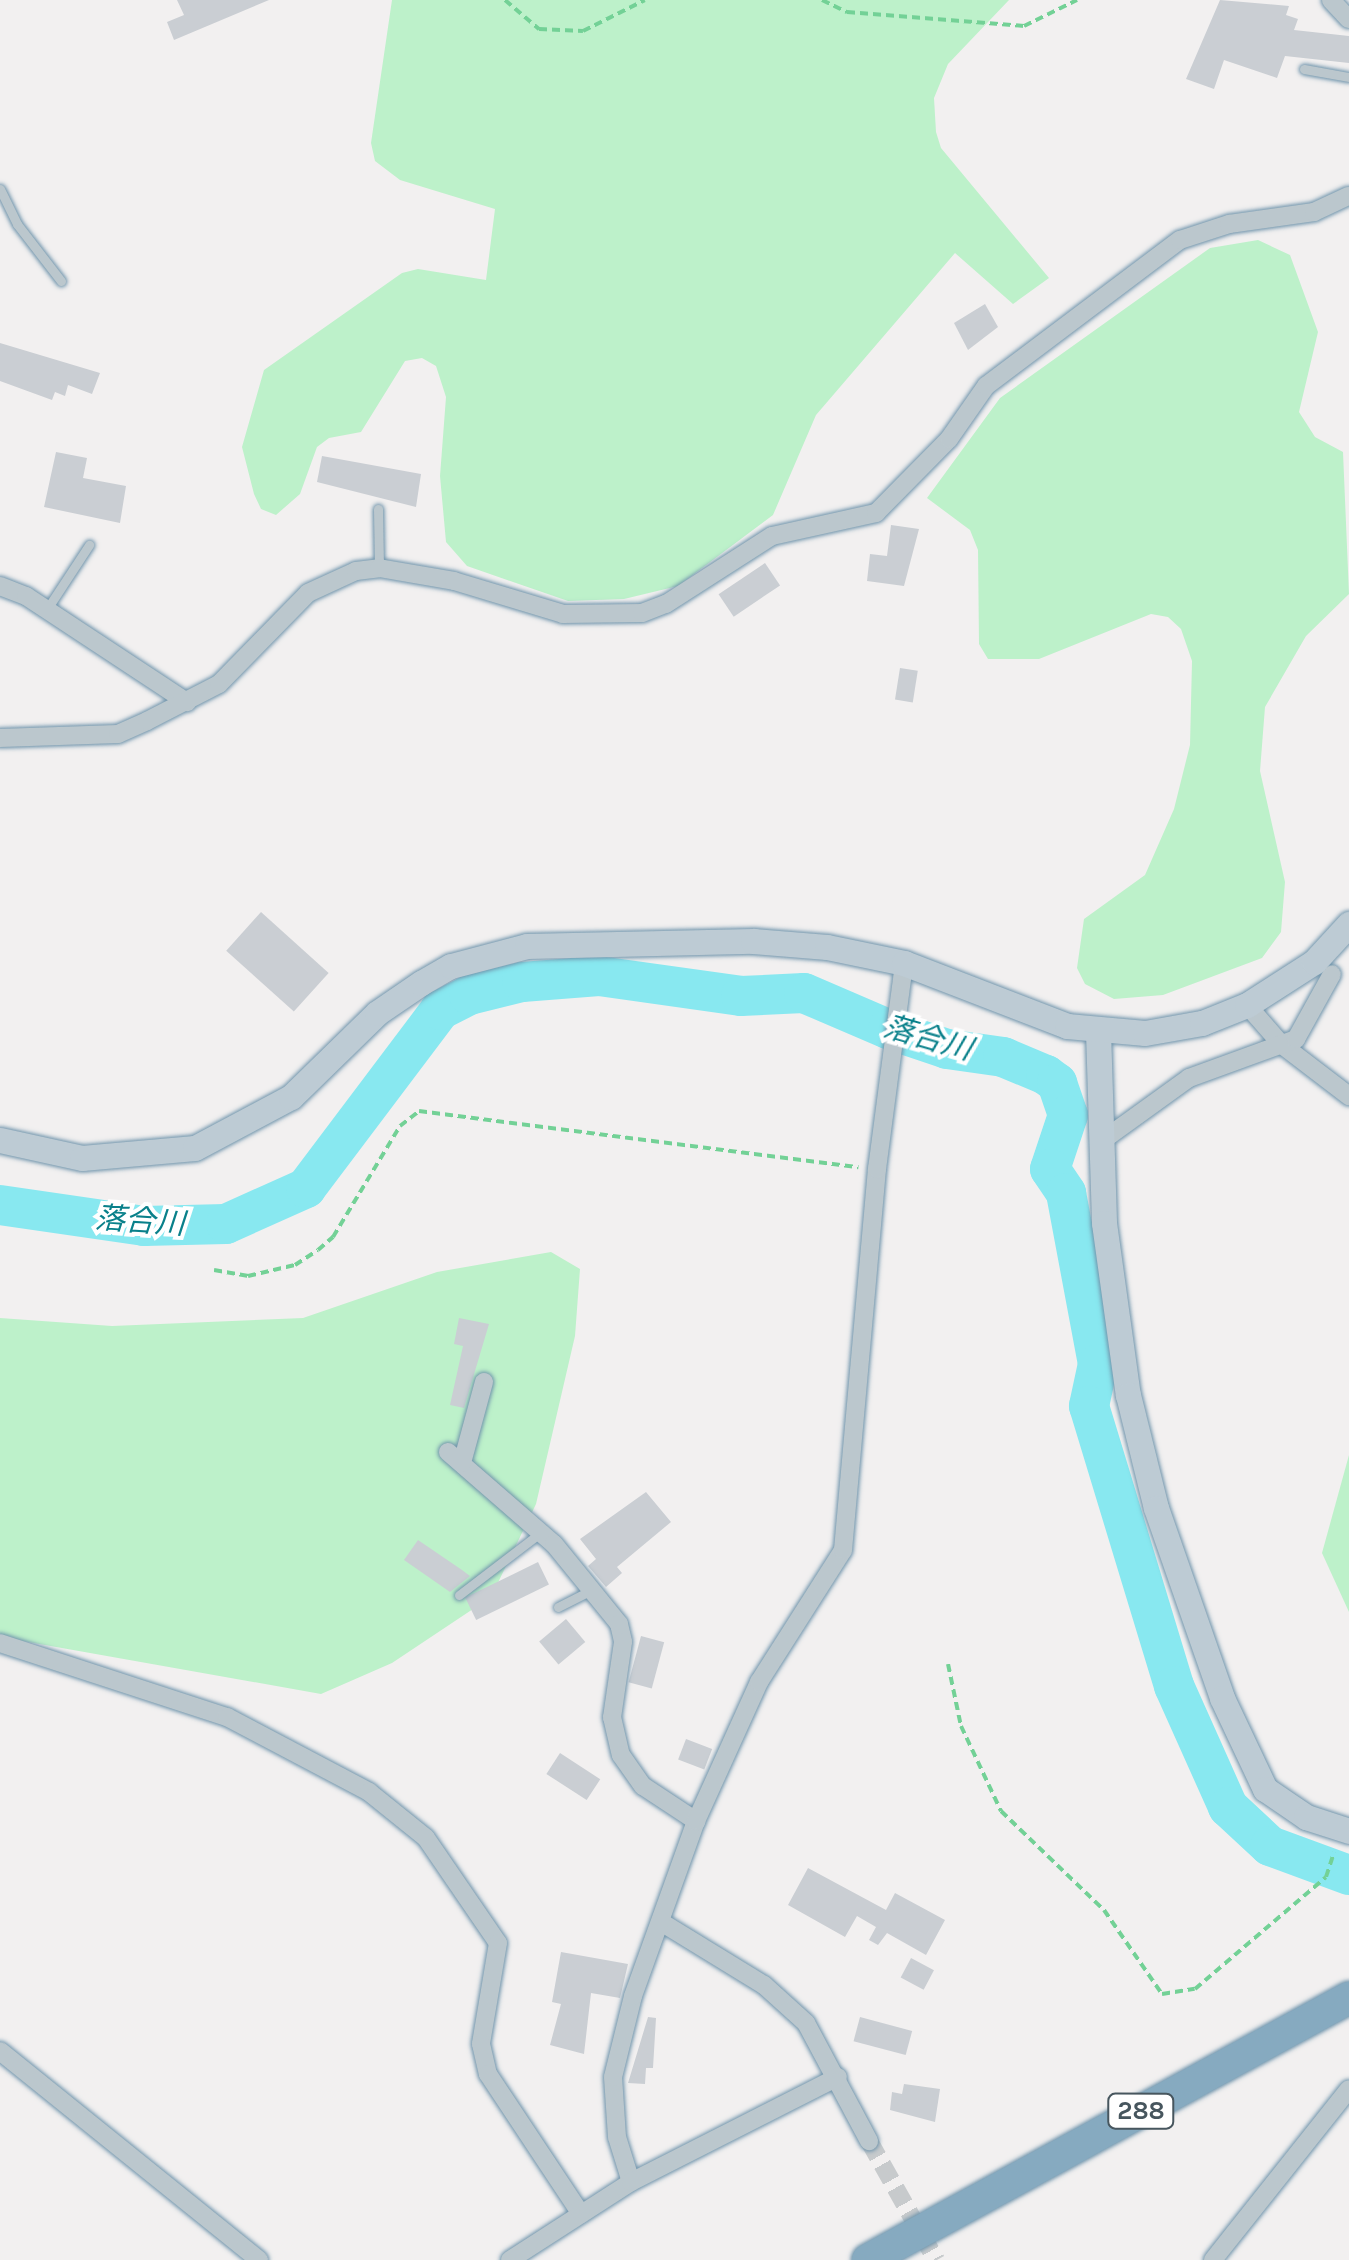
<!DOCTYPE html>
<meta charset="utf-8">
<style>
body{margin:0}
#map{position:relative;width:1349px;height:2260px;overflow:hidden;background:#f2f0f0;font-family:Karla,"Noto Sans JP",sans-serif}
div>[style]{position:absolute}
.green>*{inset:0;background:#bdf1ca}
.river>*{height:40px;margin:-20px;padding:0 20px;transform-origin:20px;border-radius:20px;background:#88e8f0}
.building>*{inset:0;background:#caced3;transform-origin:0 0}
.street-tunnel>*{height:18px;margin-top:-9px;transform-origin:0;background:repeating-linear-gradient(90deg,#c7cacc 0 18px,transparent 0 27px)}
.path>*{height:4px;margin-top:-2px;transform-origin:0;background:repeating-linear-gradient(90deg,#73d196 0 8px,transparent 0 13px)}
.roads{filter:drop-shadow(0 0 2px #7195ac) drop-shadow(0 0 2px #7195ac)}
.lane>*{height:9px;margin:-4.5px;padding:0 4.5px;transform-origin:4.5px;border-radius:4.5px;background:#bbc7cd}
.street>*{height:18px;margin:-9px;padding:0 9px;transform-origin:9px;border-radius:9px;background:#bbc7cd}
.secondary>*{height:25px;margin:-12.5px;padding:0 12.5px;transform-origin:12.5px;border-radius:12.5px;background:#bdcbd4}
.highway>*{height:32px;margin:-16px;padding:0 16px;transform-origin:16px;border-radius:16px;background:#86aac0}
span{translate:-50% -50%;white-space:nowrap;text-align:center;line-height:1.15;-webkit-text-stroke:8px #fff;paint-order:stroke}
.shield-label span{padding:2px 8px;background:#fff;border:2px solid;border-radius:8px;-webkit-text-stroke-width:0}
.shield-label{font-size:25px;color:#47565e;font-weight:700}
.water-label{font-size:30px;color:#09808a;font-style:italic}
</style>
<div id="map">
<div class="green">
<i style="clip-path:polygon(392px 0,1009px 0,948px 64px,934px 98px,936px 132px,941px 148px,1049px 278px,1013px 304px,955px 253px,816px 415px,773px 515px,678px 586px,624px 599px,568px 601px,467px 566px,446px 542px,440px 476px,446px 397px,436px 366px,422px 358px,405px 361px,361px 432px,329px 438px,317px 447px,300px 494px,276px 515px,261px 509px,254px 494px,242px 447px,264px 370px,402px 273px,418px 269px,486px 280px,495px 209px,400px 180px,375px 161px,371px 143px)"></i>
<i style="clip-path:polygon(1258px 240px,1290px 255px,1318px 332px,1299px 412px,1315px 437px,1343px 452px,1349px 594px,1306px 636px,1265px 707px,1260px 771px,1285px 882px,1281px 932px,1262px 958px,1163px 995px,1114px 999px,1085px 984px,1077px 968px,1084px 919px,1145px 875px,1174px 809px,1190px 745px,1192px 661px,1181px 629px,1168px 617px,1151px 614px,1039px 659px,988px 659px,979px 644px,978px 550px,970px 530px,927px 498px,1000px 398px,1210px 248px)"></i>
<i style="clip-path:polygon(551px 1252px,580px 1269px,575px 1336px,536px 1504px,491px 1597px,392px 1663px,321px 1694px,0 1637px,0 1318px,112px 1326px,303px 1318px,437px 1272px)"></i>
<i style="clip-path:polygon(1349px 1455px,1349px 1612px,1322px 1553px)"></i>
</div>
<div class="river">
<i style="left:0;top:1205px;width:146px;rotate:8.3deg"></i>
<i style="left:144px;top:1226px;width:82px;rotate:-1.4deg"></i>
<i style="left:226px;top:1224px;width:88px;rotate:-24.2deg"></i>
<i style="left:306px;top:1188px;width:223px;rotate:-53deg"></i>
<i style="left:440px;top:1010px;width:33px;rotate:-27deg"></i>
<i style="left:469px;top:995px;width:55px;rotate:-13.8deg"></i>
<i style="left:522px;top:982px;width:77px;rotate:-4.5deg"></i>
<i style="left:599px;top:976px;width:143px;rotate:8deg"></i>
<i style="left:741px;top:996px;width:63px;rotate:-2.7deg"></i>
<i style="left:804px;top:993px;width:91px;rotate:23.2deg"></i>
<i style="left:888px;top:1029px;width:62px;rotate:18.7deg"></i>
<i style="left:947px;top:1049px;width:57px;rotate:8.1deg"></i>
<i style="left:1003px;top:1057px;width:47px;rotate:22.7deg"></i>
<i style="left:1046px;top:1075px;width:14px;rotate:36deg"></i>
<i style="left:1057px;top:1083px;width:34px;rotate:71deg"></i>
<i style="left:1068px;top:1115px;width:57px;rotate:108.4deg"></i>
<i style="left:1050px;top:1169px;width:29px;rotate:56deg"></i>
<i style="left:1066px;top:1193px;width:174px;rotate:79.4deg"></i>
<i style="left:1098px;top:1364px;width:43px;rotate:102.1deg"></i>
<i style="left:1089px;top:1406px;width:293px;rotate:73.1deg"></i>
<i style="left:1174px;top:1686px;width:133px;rotate:65.9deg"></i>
<i style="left:1228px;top:1807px;width:57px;rotate:42.9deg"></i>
<i style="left:1270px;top:1846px;width:84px;rotate:20.2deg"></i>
</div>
<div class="building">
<i style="clip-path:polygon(177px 0,269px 0,174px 40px,167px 22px,184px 15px)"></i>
<i style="clip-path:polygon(1220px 0,1289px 6px,1286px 15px,1298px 19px,1294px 30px,1349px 36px,1349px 63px,1285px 56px,1277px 78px,1224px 60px,1214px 89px,1186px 79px)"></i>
<i style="clip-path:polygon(985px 304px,998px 327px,968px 350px,954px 323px)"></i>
<i style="clip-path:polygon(0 343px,100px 373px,92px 394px,68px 385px,65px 396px,55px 392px,52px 400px,0 381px)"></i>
<i style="clip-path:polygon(56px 452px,87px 458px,83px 478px,126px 486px,120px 523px,44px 507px)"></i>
<i style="clip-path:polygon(322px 456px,421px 474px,416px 507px,317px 482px)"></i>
<i style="clip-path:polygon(891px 525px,919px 529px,904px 586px,867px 581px,870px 554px,887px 556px)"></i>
<i style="left:765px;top:563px;width:27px;height:56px;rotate:56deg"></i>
<i style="left:900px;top:668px;width:18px;height:32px;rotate:9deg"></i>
<i style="left:261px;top:912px;width:91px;height:52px;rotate:42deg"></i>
<i style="clip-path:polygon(459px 1318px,489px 1324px,464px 1408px,450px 1405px,463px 1346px,454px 1344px)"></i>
<i style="clip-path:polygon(646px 1492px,671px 1522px,617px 1567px,622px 1573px,606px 1587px,588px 1566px,596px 1559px,580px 1539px)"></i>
<i style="clip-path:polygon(418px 1540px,462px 1570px,470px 1576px,450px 1592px,404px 1560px)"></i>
<i style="left:538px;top:1562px;width:25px;height:81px;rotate:64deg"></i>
<i style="left:566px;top:1619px;width:30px;height:35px;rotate:50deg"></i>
<i style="left:641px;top:1636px;width:24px;height:48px;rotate:15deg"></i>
<i style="left:686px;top:1739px;width:28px;height:22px;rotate:21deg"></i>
<i style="left:560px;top:1753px;width:48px;height:25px;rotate:33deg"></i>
<i style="clip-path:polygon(808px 1868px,886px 1910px,895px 1893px,945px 1920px,926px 1955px,887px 1933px,878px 1945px,869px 1940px,876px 1927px,857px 1916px,845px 1937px,788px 1905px)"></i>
<i style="clip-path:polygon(561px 1952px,628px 1964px,620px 1998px,591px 1993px,584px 2054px,550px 2045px,561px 2004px,552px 2002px)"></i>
<i style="left:911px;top:1958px;width:26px;height:22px;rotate:28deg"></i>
<i style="clip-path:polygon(648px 2017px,656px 2018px,653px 2068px,646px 2068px,645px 2084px,628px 2083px)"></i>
<i style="left:860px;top:2017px;width:54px;height:25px;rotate:15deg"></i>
<i style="clip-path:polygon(904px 2084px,940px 2089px,935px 2122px,890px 2110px,892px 2092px,902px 2094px)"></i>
</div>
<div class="street-tunnel">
<i style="left:869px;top:2141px;width:137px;rotate:60.6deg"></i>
</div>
<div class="path">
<i style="left:505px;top:0;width:45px;rotate:40.5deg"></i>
<i style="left:539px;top:29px;width:44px;rotate:2.6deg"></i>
<i style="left:583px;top:31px;width:69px;rotate:-26.6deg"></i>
<i style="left:822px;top:0;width:28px;rotate:26deg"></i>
<i style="left:847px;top:12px;width:178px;rotate:4.5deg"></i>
<i style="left:1024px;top:26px;width:59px;rotate:-26.1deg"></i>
<i style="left:214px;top:1270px;width:35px;rotate:10deg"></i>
<i style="left:248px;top:1276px;width:48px;rotate:-13.2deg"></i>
<i style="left:295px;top:1265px;width:27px;rotate:-33deg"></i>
<i style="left:318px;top:1250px;width:20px;rotate:-41deg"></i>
<i style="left:333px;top:1237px;width:130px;rotate:-58.9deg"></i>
<i style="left:400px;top:1126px;width:24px;rotate:-38deg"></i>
<i style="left:419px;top:1111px;width:443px;rotate:7.3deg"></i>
<i style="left:948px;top:1664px;width:63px;rotate:78.2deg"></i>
<i style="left:961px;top:1726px;width:94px;rotate:64.8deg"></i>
<i style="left:1001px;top:1811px;width:143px;rotate:43.9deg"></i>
<i style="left:1104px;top:1910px;width:102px;rotate:55.4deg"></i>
<i style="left:1162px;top:1994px;width:33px;rotate:-9deg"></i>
<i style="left:1195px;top:1989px;width:172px;rotate:-40.5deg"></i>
<i style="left:1326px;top:1877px;width:26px;rotate:-72deg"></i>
</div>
<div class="roads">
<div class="lane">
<i style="left:1304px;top:69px;width:46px;rotate:10.1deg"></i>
<i style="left:0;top:189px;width:39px;rotate:64deg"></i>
<i style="left:17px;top:224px;width:72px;rotate:52.3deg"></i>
<i style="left:378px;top:509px;width:59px;rotate:89deg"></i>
<i style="left:47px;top:609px;width:77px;rotate:-56.7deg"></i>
<i style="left:459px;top:1595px;width:102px;rotate:-37.4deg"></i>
<i style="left:558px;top:1607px;width:36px;rotate:-27deg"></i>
</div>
<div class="street">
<i style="left:1331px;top:0;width:26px;rotate:47deg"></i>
<i style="left:0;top:586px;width:28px;rotate:21deg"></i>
<i style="left:26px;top:596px;width:193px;rotate:33.4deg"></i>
<i style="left:0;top:738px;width:118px;rotate:-1.9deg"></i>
<i style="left:118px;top:734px;width:32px;rotate:-24deg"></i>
<i style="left:147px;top:721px;width:81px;rotate:-27.2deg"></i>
<i style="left:219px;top:684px;width:127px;rotate:-45.6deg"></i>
<i style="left:308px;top:593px;width:53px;rotate:-24.6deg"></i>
<i style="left:356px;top:571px;width:23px;rotate:-7deg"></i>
<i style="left:379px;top:568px;width:76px;rotate:9.8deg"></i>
<i style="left:454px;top:581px;width:114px;rotate:16.8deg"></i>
<i style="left:563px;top:614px;width:79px;rotate:-0.7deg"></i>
<i style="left:642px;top:613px;width:26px;rotate:-21deg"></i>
<i style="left:666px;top:604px;width:126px;rotate:-32.7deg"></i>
<i style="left:772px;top:536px;width:107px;rotate:-12.5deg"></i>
<i style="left:876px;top:513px;width:104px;rotate:-45.4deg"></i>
<i style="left:949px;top:439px;width:65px;rotate:-55.1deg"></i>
<i style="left:986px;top:386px;width:243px;rotate:-37deg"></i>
<i style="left:1180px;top:240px;width:52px;rotate:-18.1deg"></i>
<i style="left:1229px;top:224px;width:86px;rotate:-8deg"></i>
<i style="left:1314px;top:212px;width:38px;rotate:-25deg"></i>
<i style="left:1247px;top:1005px;width:52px;rotate:48.9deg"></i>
<i style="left:1281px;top:1044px;width:86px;rotate:37.4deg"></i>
<i style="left:1099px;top:1143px;width:111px;rotate:-35.8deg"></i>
<i style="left:1189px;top:1078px;width:114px;rotate:-20deg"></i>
<i style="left:1296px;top:1039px;width:74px;rotate:-61deg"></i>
<i style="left:448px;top:1452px;width:140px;rotate:41deg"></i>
<i style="left:554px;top:1544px;width:103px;rotate:50.9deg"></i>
<i style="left:619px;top:1624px;width:18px;rotate:77deg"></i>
<i style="left:623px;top:1642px;width:76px;rotate:98.3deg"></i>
<i style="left:612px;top:1717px;width:39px;rotate:77deg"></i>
<i style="left:621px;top:1755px;width:38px;rotate:55deg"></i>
<i style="left:643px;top:1786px;width:64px;rotate:33.4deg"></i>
<i style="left:462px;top:1463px;width:84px;rotate:-74.8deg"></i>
<i style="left:0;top:1643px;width:239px;rotate:18.1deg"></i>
<i style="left:227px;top:1717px;width:161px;rotate:27.8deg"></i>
<i style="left:369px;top:1792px;width:73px;rotate:38.9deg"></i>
<i style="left:426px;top:1838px;width:127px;rotate:55.6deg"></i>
<i style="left:498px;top:1943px;width:102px;rotate:99.6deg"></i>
<i style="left:481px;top:2044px;width:31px;rotate:77deg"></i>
<i style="left:488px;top:2074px;width:168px;rotate:56.4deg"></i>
<i style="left:661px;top:1922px;width:121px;rotate:31.5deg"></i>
<i style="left:764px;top:1985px;width:57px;rotate:42.1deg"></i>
<i style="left:806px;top:2023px;width:134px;rotate:61.9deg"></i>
<i style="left:0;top:2051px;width:333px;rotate:38.9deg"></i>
<i style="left:631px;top:2182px;width:47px;rotate:-107.3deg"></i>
<i style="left:617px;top:2137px;width:60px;rotate:-93.8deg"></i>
<i style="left:613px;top:2077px;width:83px;rotate:-76.1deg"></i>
<i style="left:633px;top:1996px;width:186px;rotate:-70.2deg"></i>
<i style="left:696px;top:1821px;width:153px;rotate:-65.6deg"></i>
<i style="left:759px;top:1682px;width:156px;rotate:-57.5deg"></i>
<i style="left:843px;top:1550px;width:383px;rotate:-84.9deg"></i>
<i style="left:877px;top:1169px;width:208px;rotate:-82.5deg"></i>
<i style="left:510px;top:2260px;width:144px;rotate:-32.8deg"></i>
<i style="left:631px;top:2182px;width:232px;rotate:-26.9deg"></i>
<i style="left:1213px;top:2260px;width:218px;rotate:-51.5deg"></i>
</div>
<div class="secondary">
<i style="left:1098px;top:1031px;width:192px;rotate:88.2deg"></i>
<i style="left:1104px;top:1223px;width:174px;rotate:82.1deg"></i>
<i style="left:1128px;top:1395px;width:116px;rotate:76.1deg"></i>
<i style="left:1156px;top:1508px;width:201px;rotate:70.8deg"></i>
<i style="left:1222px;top:1698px;width:101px;rotate:64.7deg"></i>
<i style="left:1265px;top:1789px;width:50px;rotate:34.3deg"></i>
<i style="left:1306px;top:1817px;width:45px;rotate:18deg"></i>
<i style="left:0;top:1140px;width:84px;rotate:12.4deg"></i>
<i style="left:82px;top:1158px;width:113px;rotate:-5.1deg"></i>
<i style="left:195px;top:1148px;width:109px;rotate:-28deg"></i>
<i style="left:291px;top:1097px;width:120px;rotate:-44.3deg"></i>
<i style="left:377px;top:1013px;width:53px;rotate:-34.3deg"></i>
<i style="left:421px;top:983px;width:34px;rotate:-30deg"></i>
<i style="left:451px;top:966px;width:79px;rotate:-14.7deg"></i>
<i style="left:527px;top:946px;width:226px;rotate:-1.3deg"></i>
<i style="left:753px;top:941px;width:74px;rotate:4.6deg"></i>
<i style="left:827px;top:947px;width:79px;rotate:11.7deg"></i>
<i style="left:904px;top:963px;width:175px;rotate:21.1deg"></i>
<i style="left:1067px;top:1026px;width:78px;rotate:5.1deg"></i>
<i style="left:1145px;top:1033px;width:58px;rotate:-10deg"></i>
<i style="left:1202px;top:1023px;width:48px;rotate:-21.8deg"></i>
<i style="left:1247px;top:1005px;width:80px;rotate:-32.7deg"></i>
<i style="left:1314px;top:962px;width:52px;rotate:-47.4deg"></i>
</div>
<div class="highway">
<i style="left:868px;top:2260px;width:548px;rotate:-28.58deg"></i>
</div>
</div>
<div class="shield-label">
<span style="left:1141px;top:2111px">288</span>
</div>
<div class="water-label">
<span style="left:928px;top:1038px;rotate:16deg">落合川</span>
<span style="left:140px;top:1221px;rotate:4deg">落合川</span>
</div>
</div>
